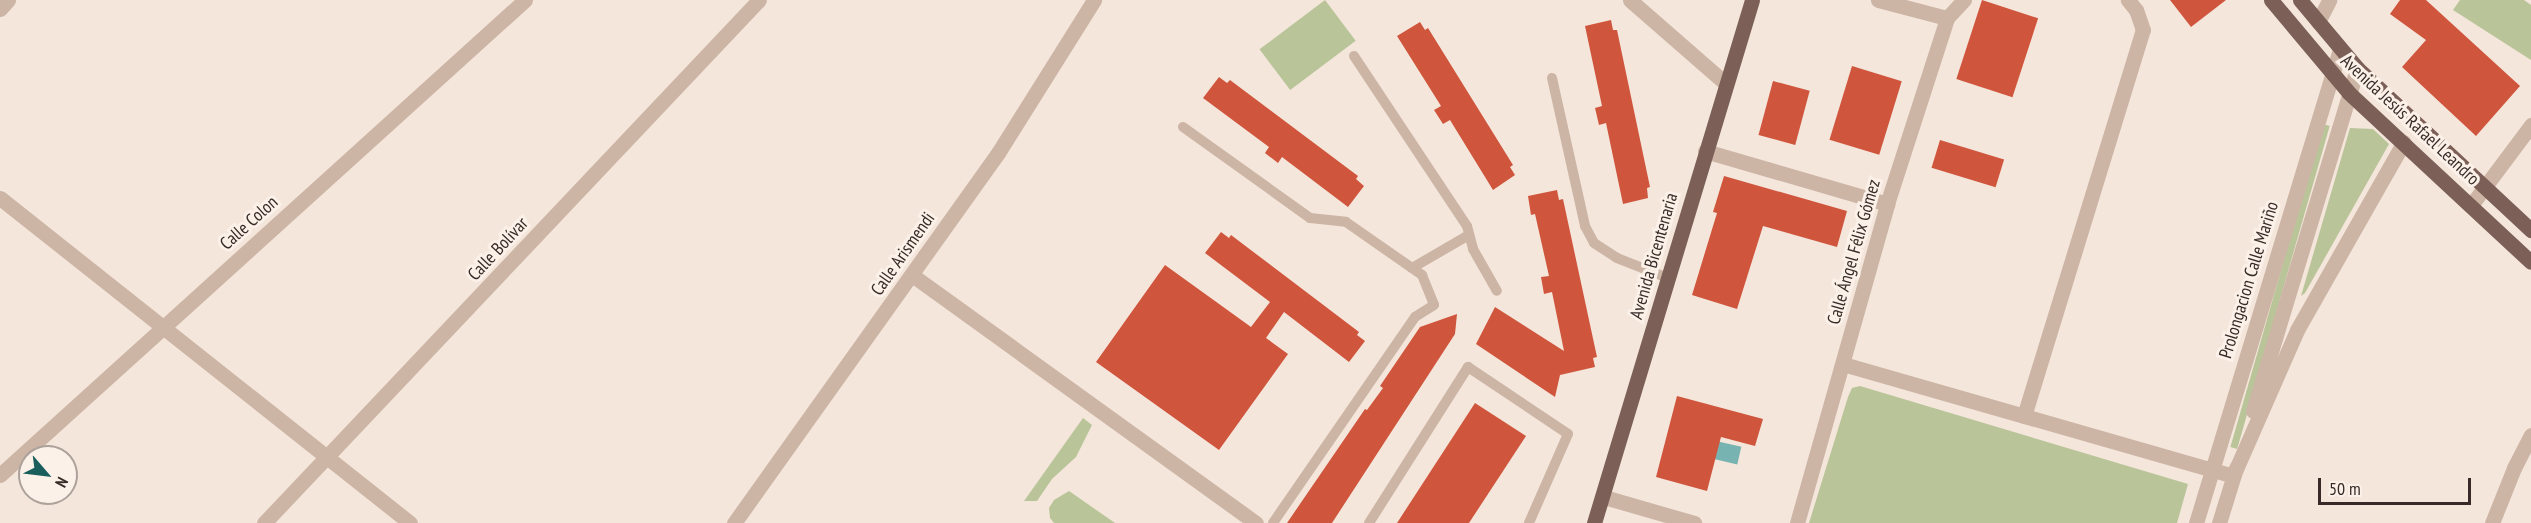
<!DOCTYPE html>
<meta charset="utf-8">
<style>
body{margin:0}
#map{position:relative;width:2531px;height:523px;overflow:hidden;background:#f4e6db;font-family:"PT Sans Narrow",sans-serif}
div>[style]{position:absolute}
.green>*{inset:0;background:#b9c499;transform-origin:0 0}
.water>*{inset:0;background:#77b3b1;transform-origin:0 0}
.building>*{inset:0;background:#d0553d;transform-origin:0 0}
.service>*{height:10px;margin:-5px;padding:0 5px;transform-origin:5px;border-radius:5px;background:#cdb5a6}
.minor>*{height:15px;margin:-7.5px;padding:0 7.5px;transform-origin:7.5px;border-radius:7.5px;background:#cdb5a6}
.tertiary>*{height:15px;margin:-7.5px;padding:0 7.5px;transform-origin:7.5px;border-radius:7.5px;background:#cdb5a6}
.primary>*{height:15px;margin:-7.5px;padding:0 7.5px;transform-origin:7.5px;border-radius:7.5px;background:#7c6057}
span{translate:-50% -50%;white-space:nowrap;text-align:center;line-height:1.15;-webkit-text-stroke:6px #fbf1e8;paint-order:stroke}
.street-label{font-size:18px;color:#382b27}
.north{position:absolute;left:18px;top:445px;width:60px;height:60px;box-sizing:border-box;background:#fbf1e8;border:2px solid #ada29b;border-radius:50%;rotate:118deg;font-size:16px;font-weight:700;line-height:24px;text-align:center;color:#382b27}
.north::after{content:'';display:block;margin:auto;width:21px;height:27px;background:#195d5d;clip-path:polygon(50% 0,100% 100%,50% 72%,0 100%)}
.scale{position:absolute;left:2318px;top:478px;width:153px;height:27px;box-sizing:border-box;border:3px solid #382b27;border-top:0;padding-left:8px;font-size:18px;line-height:21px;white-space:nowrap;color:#382b27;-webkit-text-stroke:4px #fbf1e8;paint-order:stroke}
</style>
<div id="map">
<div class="green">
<i style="left:1325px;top:0;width:51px;height:82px;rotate:53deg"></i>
<i style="clip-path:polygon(2460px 0,2524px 0,2531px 5px,2531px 60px,2453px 10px)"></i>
<i style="left:2323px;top:124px;width:7px;height:336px;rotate:16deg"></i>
<i style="clip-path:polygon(2350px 128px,2373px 129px,2389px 144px,2305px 293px,2301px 296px)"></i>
<i style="clip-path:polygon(1860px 386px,2188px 484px,2177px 523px,1809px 523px,1848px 397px,1852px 388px)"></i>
<i style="clip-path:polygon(1083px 418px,1092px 425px,1076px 457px,1052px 479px,1037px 501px,1024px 501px)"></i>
<i style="clip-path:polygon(1069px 491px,1115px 523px,1054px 523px,1050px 518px,1049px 508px,1054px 500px)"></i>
</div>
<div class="water">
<i style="left:1716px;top:441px;width:26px;height:18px;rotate:13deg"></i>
</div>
<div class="building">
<i style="left:1982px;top:0;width:59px;height:83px;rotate:18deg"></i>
<i style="clip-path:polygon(2170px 0,2226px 0,2191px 27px)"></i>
<i style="clip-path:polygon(2400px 0,2426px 0,2520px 86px,2476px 136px,2402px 67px,2426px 40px,2390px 14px)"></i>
<i style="clip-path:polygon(1611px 20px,1613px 30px,1617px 30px,1650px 187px,1647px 188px,1648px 198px,1623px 204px,1606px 123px,1599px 125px,1595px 108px,1602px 106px,1585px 26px)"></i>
<i style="clip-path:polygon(1420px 22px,1425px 30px,1428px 28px,1513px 165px,1510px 167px,1515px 175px,1493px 190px,1450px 120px,1443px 124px,1434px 110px,1441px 106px,1397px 36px)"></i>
<i style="left:1852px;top:66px;width:52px;height:77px;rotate:17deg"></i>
<i style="clip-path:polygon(1219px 77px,1227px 83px,1230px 80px,1358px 176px,1356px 179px,1364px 186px,1348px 207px,1282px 157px,1278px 163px,1265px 153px,1269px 147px,1203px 98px)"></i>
<i style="left:1773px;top:81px;width:38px;height:56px;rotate:15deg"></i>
<i style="left:1940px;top:140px;width:67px;height:29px;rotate:17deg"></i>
<i style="clip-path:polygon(1724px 176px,1847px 211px,1837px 247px,1763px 226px,1737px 309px,1692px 295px,1717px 213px,1713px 212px)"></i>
<i style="clip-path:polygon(1557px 190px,1559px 200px,1563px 199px,1597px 357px,1593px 358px,1595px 367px,1560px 375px,1555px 397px,1476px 344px,1495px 307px,1564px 351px,1552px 292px,1544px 294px,1541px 277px,1549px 276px,1535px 214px,1531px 215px,1528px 196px)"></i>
<i style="clip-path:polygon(1221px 232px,1229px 238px,1231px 235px,1359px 332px,1357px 335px,1365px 341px,1349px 362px,1284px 312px,1266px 338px,1288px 354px,1219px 450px,1096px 362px,1165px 265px,1251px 327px,1270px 302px,1205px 253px)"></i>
<i style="clip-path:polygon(1457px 314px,1455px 334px,1332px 523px,1287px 523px,1365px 409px,1367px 410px,1383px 388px,1380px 386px,1420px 327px)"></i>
<i style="clip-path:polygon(1677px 396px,1763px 419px,1755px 446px,1721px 437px,1707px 491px,1656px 477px)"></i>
<i style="clip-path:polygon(1475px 403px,1526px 436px,1469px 523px,1397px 523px)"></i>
</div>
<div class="service">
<i style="left:1354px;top:56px;width:204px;rotate:56.4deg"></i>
<i style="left:1467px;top:226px;width:24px;rotate:75deg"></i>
<i style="left:1473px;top:249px;width:48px;rotate:60.3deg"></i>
<i style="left:1552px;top:78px;width:152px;rotate:77.4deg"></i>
<i style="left:1585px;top:226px;width:19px;rotate:62deg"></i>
<i style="left:1594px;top:243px;width:27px;rotate:33deg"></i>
<i style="left:1617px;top:258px;width:55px;rotate:21.4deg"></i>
<i style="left:1183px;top:127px;width:156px;rotate:35.6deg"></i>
<i style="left:1310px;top:218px;width:36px;rotate:6deg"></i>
<i style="left:1346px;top:222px;width:93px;rotate:34.9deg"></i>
<i style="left:1422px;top:275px;width:32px;rotate:68deg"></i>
<i style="left:1434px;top:305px;width:22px;rotate:148deg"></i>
<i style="left:1415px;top:317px;width:250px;rotate:124.6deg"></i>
<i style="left:1412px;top:268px;width:66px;rotate:-30.1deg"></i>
<i style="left:1369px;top:523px;width:185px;rotate:-57.6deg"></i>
<i style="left:1468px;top:367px;width:120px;rotate:33.8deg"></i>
<i style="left:1568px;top:434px;width:97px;rotate:113.7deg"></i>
</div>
<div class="minor">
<i style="left:1630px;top:0;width:126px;rotate:41.1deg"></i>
<i style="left:1878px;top:0;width:71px;rotate:14.6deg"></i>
<i style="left:2318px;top:22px;width:25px;rotate:-63deg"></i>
<i style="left:1705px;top:151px;width:190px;rotate:16.2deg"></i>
<i style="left:0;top:198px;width:523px;rotate:38.4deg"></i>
<i style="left:2472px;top:204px;width:99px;rotate:-53.2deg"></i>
<i style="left:912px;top:275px;width:424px;rotate:35.8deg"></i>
<i style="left:1843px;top:364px;width:406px;rotate:16deg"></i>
<i style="left:2233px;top:476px;width:159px;rotate:-66.3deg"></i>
<i style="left:2297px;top:330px;width:216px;rotate:-60.4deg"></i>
<i style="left:2253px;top:411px;width:358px;rotate:-73.1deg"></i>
<i style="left:2024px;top:416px;width:404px;rotate:-72.9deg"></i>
<i style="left:2143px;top:30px;width:21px;rotate:-109deg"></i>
<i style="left:2136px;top:10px;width:13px;rotate:-129deg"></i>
<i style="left:0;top:475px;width:708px;rotate:-42.14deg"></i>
<i style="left:1604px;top:497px;width:94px;rotate:16.1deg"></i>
<i style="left:264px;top:523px;width:720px;rotate:-46.58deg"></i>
<i style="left:734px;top:523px;width:455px;rotate:-54.5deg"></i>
<i style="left:998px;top:153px;width:181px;rotate:-57.9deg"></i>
<i style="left:1797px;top:523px;width:331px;rotate:-74.2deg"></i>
<i style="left:1887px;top:204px;width:195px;rotate:-72.1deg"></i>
<i style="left:1947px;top:18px;width:25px;rotate:-47deg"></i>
<i style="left:2196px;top:523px;width:495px;rotate:-73.1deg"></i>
<i style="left:2219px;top:523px;width:58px;rotate:-72.8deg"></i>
<i style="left:2492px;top:523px;width:59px;rotate:-68.2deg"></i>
<i style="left:2514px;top:468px;width:37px;rotate:-63deg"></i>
</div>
<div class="tertiary">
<i style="left:0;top:9px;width:12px;rotate:-48deg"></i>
</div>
<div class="primary">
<i style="left:2271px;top:0;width:121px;rotate:50deg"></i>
<i style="left:2349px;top:93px;width:248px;rotate:42.9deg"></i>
<i style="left:2300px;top:0;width:89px;rotate:50deg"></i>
<i style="left:2357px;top:68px;width:238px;rotate:43deg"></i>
<i style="left:1594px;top:523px;width:546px;rotate:-73.19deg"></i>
</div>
<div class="street-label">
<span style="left:2410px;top:120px;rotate:43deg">Avenida Jesús Rafael Leandro</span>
<span style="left:249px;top:223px;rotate:-42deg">Calle Colon</span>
<span style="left:498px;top:249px;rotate:-47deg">Calle Bolívar</span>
<span style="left:1854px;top:252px;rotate:-74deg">Calle Ángel Félix Gómez</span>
<span style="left:903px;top:254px;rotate:-55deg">Calle Arismendi</span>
<span style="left:1654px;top:256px;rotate:-74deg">Avenida Bicentenaria</span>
<span style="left:2249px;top:280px;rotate:-73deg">Prolongacion Calle Mariño</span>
</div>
<div class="north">N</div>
<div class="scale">50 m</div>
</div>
